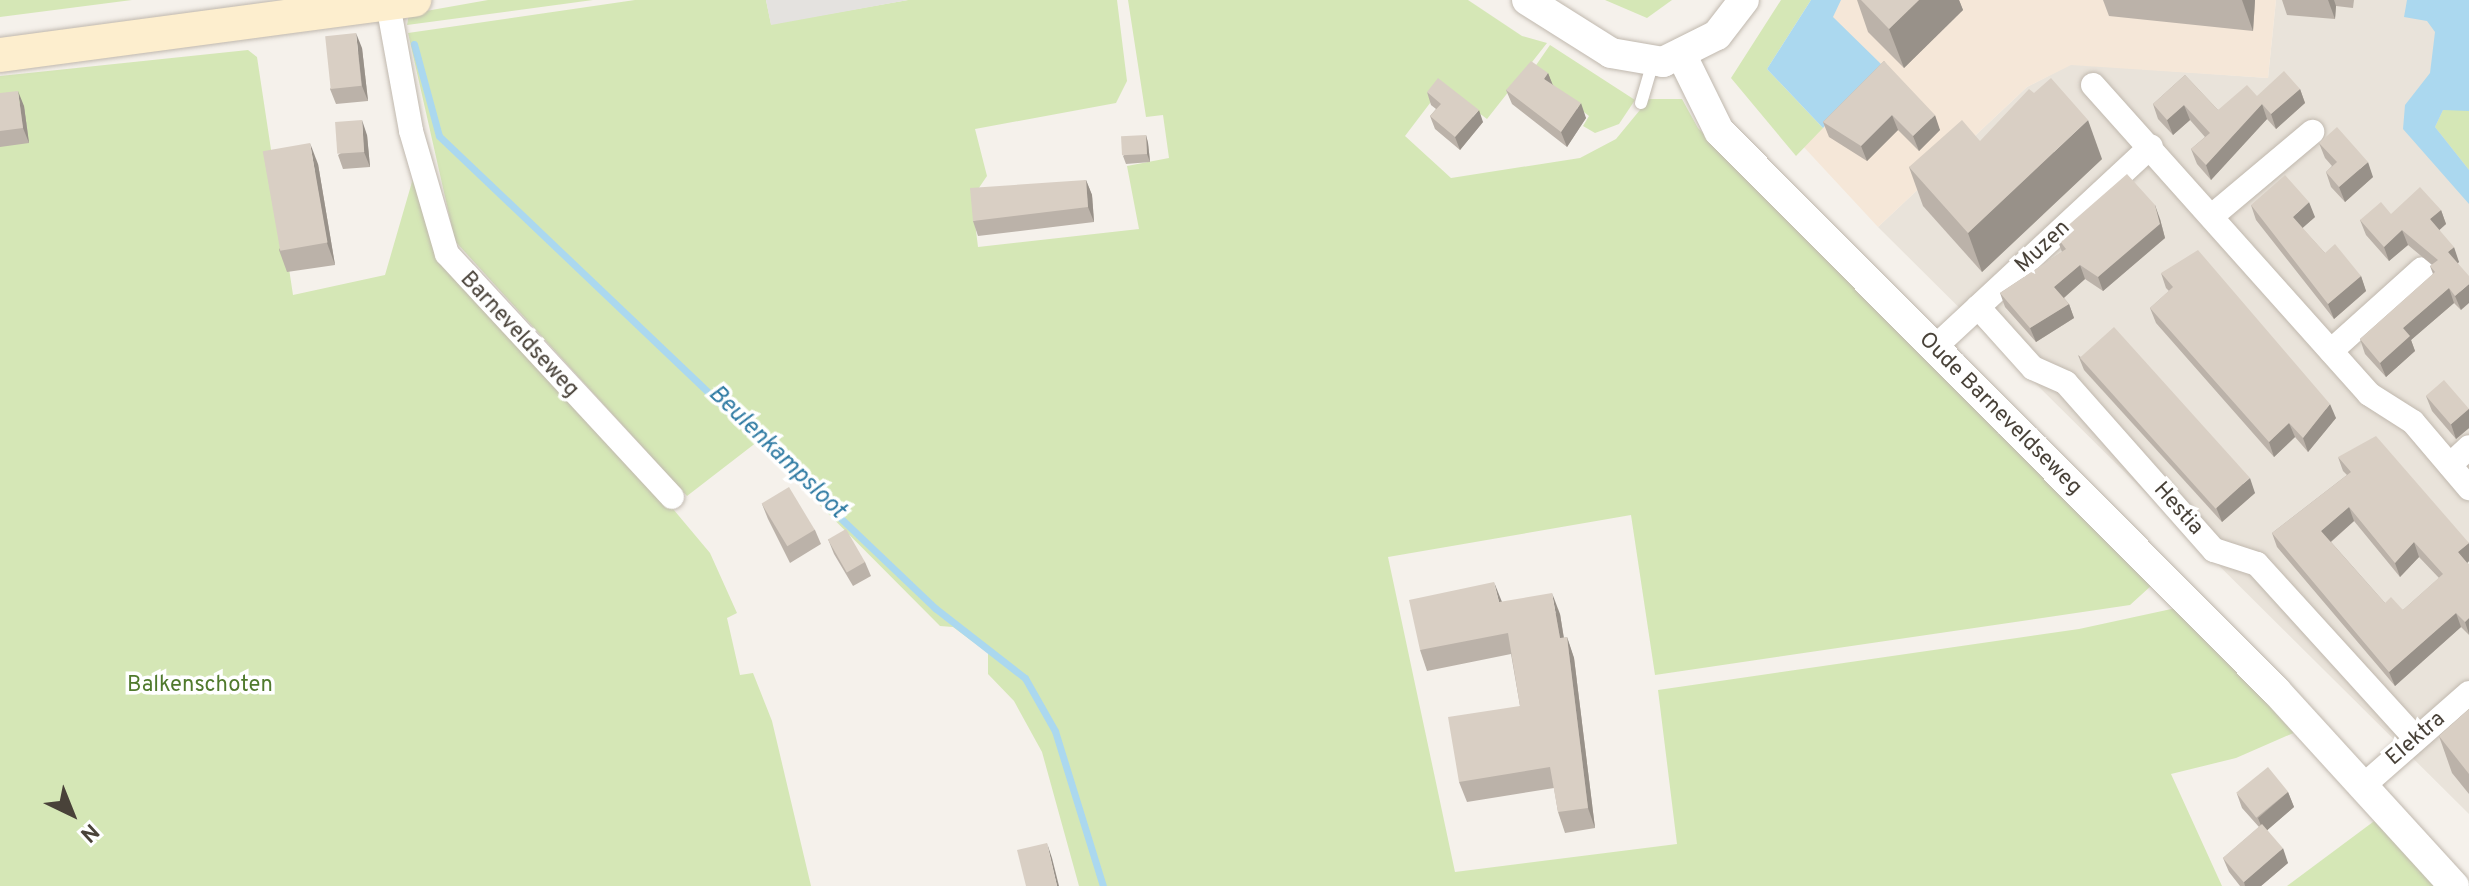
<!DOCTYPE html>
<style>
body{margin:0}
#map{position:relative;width:2469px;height:886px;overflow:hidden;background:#f5f1eb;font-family:Overpass,sans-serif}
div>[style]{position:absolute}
.residential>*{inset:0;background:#e9e3da}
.commercial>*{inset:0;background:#f5e7d8}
.green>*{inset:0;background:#d5e7b6}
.parking>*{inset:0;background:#e4e2df}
.water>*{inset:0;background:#abd8ef}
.stream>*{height:7px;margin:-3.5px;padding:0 3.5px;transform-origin:3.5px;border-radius:3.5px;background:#abd8ef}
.roads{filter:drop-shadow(0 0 2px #c0b8ae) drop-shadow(0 0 2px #c0b8ae)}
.service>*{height:12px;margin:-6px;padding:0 6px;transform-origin:6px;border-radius:6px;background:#fff}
.minor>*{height:24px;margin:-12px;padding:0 12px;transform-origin:12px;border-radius:12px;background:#fff}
.tertiary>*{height:30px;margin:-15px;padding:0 15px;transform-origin:15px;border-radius:15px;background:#fff}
.secondary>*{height:34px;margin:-17px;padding:0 17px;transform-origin:17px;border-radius:17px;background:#fdeece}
.wall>*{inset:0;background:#bbb2a9}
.shaded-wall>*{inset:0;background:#989189}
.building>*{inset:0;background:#d9cfc4;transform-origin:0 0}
span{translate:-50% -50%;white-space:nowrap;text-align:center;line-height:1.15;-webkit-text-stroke:7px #fff;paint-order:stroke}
.street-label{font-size:22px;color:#494239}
.park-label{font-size:22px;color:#507a2d}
.water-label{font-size:24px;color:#307ba3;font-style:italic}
.north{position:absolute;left:32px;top:774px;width:80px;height:80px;-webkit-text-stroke:6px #fff;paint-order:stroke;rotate:137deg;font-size:22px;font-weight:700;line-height:32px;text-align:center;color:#494239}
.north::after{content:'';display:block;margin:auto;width:28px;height:36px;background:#494239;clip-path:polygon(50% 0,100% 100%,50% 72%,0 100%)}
</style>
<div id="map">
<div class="residential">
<i style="clip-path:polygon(2276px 0,2469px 0,2469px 814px,1878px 227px,2027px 87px,2071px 64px,2268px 78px)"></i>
</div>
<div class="commercial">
<i style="clip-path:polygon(1833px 0,2276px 0,2268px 78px,2071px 65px,2027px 87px,1878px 227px,1801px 144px,1877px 66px,1826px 16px)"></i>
</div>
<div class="green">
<i style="clip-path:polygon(0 0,132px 0,0 17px)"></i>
<i style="clip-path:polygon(488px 0,593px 0,407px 25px,409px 14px)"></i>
<i style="clip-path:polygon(635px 0,766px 0,771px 24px,908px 0,1117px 0,1127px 81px,1116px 103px,975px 129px,987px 176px,972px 198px,978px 247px,1139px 229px,1127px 166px,1169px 158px,1163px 115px,1146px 117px,1128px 0,1468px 0,1522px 36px,1547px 43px,1487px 119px,1443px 86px,1405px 136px,1451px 178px,1580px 158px,1616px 139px,1649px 99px,1682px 99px,1698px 128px,2152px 585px,2130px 605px,1655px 675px,1631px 515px,1388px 557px,1455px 872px,1677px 844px,1658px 690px,2079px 629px,2176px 608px,2298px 731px,2236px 758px,2171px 774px,2222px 886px,1079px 886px,1042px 752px,1014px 701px,988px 674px,988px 653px,953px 627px,940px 626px,757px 442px,687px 496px,455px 241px,408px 33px)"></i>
<i style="clip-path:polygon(1605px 0,1672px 0,1647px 18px)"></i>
<i style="clip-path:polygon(1781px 0,1811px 0,1767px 69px,1823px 128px,1796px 156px,1731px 78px)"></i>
<i style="clip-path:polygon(1550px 45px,1635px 100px,1619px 124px,1595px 133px,1583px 126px,1589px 116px,1532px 71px)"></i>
<i style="clip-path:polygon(248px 50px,257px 57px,293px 295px,385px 275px,414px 175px,423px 211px,710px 553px,737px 613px,727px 618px,740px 675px,753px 673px,772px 721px,811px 886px,0 886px,0 76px)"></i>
<i style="clip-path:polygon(2460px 107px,2469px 111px,2469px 170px,2435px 127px,2443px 110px)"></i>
<i style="clip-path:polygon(2377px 819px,2440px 886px,2287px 886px)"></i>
</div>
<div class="parking">
<i style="clip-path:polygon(766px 0,908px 0,771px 25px)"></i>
</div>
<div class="water">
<i style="clip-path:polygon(1811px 0,1841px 0,1833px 17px,1881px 64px,1823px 128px,1767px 69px)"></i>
<i style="clip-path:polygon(2407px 0,2469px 0,2469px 111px,2443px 110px,2435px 127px,2469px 170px,2469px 204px,2403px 129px,2405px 105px,2430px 73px,2435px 32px,2427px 21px,2404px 17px)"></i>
</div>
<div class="stream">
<i style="left:414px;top:44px;width:95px;rotate:74.8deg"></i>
<i style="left:439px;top:136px;width:685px;rotate:43.58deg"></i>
<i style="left:935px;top:608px;width:114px;rotate:37.9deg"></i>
<i style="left:1025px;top:678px;width:61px;rotate:60.5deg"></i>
<i style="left:1055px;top:731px;width:162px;rotate:72.8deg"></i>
</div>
<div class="roads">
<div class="service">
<i style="left:1641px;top:103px;width:43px;rotate:-73.7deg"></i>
</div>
<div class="minor">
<i style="left:388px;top:4px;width:129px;rotate:79.7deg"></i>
<i style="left:411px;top:131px;width:128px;rotate:73.7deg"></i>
<i style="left:447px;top:254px;width:331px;rotate:47.2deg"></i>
<i style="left:2093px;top:85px;width:414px;rotate:48.2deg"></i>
<i style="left:2369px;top:394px;width:52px;rotate:32.5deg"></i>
<i style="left:2413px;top:422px;width:87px;rotate:49.7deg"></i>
<i style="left:2212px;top:216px;width:131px;rotate:-40deg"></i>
<i style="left:1978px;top:307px;width:82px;rotate:48deg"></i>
<i style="left:2033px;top:368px;width:36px;rotate:24deg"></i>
<i style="left:2066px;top:383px;width:223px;rotate:48.5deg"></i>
<i style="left:2214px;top:550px;width:45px;rotate:18deg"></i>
<i style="left:2257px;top:564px;width:236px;rotate:47.7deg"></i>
<i style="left:1934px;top:348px;width:296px;rotate:-42.9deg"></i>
<i style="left:2331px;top:351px;width:122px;rotate:-42deg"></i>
<i style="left:2450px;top:465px;width:26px;rotate:-43deg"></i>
<i style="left:2363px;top:786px;width:141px;rotate:-41.3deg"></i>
</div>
<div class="tertiary">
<i style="left:1527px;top:0;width:99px;rotate:32.2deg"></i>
<i style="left:1611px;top:53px;width:53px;rotate:9.8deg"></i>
<i style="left:1663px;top:62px;width:60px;rotate:-26.6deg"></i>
<i style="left:1717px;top:35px;width:44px;rotate:-52.4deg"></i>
<i style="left:1682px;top:56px;width:84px;rotate:63.7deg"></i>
<i style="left:1719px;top:131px;width:790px;rotate:45.15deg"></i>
<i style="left:2276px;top:691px;width:264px;rotate:47.6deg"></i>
</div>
<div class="secondary">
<i style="left:0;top:55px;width:418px;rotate:-7.6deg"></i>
</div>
</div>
<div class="wall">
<i style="clip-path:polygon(1857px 0,1959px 0,1963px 10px,1904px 68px,1868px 32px)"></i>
<i style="clip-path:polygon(2103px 0,2255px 0,2253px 31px,2109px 16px)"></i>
<i style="clip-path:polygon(2282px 0,2354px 0,2353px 8px,2336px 6px,2335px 19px,2287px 15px)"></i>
<i style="clip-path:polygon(362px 48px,368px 101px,336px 104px,330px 89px)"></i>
<i style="clip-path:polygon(1884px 61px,1940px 130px,1919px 151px,1898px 130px,1867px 161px,1829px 137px,1823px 122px)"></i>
<i style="clip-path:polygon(1548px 73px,1552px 84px,1586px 118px,1567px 147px,1512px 104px,1506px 90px)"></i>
<i style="clip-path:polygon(2185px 75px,2218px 110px,2257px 96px,2300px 89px,2305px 103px,2276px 129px,2267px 119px,2211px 180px,2197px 164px,2191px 149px,2205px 137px,2190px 120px,2173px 135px,2158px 119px,2153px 104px)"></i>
<i style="clip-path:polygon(1427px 92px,1483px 122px,1460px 150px,1435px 129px,1430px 116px,1436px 109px,1431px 105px)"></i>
<i style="clip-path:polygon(0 93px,24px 106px,29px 143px,0 147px)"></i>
<i style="clip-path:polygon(367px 135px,370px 167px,343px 169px,338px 155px)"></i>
<i style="clip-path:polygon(1146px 135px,1148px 143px,1150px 162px,1126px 164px,1123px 156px)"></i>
<i style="clip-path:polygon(1980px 141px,2102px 159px,1982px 272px,1923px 206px,1909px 167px)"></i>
<i style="clip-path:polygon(2319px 143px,2373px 177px,2345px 202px,2331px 187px,2326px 172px,2332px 166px,2325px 158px)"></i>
<i style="clip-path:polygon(318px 164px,335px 265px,287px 272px,279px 250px)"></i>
<i style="clip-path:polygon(1086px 180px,1092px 195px,1094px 222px,978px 236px,973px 221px)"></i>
<i style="clip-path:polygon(2251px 205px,2315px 217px,2302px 228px,2325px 253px,2361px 276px,2366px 291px,2334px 319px,2256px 220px)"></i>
<i style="clip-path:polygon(2441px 210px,2446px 224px,2439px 230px,2459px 262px,2458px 263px,2461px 310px,2454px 303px,2411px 340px,2415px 351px,2386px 377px,2365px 354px,2360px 339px,2433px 274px,2430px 266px,2432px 265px,2408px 245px,2389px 261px,2366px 235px,2360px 220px,2391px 214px)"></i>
<i style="clip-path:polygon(2160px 219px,2165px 238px,2103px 291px,2085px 279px,2064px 298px,2069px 304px,2074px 318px,2036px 342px,2005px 307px,2000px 293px,2062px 252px,2056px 236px)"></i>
<i style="clip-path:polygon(2161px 273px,2336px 418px,2308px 452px,2295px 437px,2274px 457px,2156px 323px,2150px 308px,2169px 291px,2166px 288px)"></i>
<i style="clip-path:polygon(2078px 355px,2255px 493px,2222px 522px,2084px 370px)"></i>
<i style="clip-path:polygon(2426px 396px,2469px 409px,2469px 428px,2456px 439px,2432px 411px)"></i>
<i style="clip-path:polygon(evenodd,2338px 457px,2469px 543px,2469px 561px,2467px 563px,2469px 565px,2469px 635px,2461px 627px,2395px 686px,2277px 547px,2272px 533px,2347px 475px,2343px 471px,2338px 457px,2354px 521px,2400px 577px,2419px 557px,2439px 578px,2403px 610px,2385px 603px,2331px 542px,2354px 521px)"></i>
<i style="clip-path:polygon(762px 504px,815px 530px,821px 544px,790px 563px,768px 519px)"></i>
<i style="clip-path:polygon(828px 539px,865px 562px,871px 576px,853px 586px,834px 554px)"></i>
<i style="clip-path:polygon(1502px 602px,1560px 614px,1564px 638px,1567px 637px,1574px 658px,1595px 828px,1565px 833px,1558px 812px,1554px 788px,1467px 802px,1459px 782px,1520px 706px,1511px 654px,1427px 671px,1420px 650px)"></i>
<i style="clip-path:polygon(2469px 709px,2469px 794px,2452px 773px,2439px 736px)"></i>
<i style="clip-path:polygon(2288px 792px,2294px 807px,2267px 830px,2288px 863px,2261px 886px,2240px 886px,2229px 872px,2223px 858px,2259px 827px,2242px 808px,2237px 794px)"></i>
</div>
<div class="shaded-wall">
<i style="clip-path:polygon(1919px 0,1959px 0,1963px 10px,1904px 68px,1889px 29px)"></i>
<i style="clip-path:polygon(2242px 0,2255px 0,2253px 31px)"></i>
<i style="clip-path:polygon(2328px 0,2334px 0,2336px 6px,2335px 19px)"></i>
<i style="clip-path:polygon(356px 33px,362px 48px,368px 101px,362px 86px)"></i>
<i style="clip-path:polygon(1548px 73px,1554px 88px,1544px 79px)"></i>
<i style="clip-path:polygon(2300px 89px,2305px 103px,2276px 129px,2271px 114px)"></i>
<i style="clip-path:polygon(18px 91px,24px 106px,29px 143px,23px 128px)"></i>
<i style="clip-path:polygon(1581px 103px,1586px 118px,1567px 147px,1561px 132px)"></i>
<i style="clip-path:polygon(2262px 104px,2267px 119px,2211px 180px,2206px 165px)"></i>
<i style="clip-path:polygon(2184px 105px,2190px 120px,2173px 135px,2167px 120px)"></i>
<i style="clip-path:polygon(1479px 110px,1483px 122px,1460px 150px,1455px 137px)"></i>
<i style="clip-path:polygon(1892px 115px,1898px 130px,1867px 161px,1861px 146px)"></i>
<i style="clip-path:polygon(1935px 115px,1940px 130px,1919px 151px,1913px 136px)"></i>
<i style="clip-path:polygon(362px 120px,367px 135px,370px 167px,364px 152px)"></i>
<i style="clip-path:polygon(2088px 120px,2102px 159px,1982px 272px,1968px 233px)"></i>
<i style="clip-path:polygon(1146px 135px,1148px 143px,1150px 162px,1147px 154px)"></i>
<i style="clip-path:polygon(310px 143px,318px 164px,335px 265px,327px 243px)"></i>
<i style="clip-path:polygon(2368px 162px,2373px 177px,2345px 202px,2339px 187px)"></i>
<i style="clip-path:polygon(1086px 180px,1092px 195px,1094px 222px,1088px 207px)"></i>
<i style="clip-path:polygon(2309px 202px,2315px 217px,2298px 232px,2293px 217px)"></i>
<i style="clip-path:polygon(2155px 205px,2160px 219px,2165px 238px,2103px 291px,2098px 277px)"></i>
<i style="clip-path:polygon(2441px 210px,2446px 224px,2435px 234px,2430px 219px)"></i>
<i style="clip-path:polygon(2402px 230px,2408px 245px,2389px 261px,2384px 247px)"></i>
<i style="clip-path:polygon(2454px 247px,2459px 262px,2453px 267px,2448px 252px)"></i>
<i style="clip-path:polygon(2080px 265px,2085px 279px,2059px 302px,2054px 287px)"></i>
<i style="clip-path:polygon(2361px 276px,2366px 291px,2334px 319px,2328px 304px)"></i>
<i style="clip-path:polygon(2469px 284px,2469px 303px,2461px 310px,2455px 296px)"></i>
<i style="clip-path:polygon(2449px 288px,2454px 303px,2411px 340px,2415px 351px,2386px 377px,2380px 363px,2403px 328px)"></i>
<i style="clip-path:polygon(2069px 304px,2074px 318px,2036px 342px,2030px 328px)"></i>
<i style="clip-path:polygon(2330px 404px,2336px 418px,2308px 452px,2303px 438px)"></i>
<i style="clip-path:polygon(2469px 409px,2469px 428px,2456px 439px,2451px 424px)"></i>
<i style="clip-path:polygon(2289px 423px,2295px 437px,2274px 457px,2269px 442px)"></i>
<i style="clip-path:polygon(2250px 478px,2255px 493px,2222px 522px,2216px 507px)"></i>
<i style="clip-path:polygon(2349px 507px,2354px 521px,2327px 545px,2321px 531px)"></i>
<i style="clip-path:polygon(2414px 542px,2419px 557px,2400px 577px,2395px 563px)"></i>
<i style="clip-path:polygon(2469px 543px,2469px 561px,2463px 567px,2458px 552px)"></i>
<i style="clip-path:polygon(1494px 582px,1502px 602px,1499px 602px)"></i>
<i style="clip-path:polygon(1552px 593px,1560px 614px,1567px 659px,1560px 638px)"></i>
<i style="clip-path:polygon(2456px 613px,2461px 627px,2395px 686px,2389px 672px)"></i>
<i style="clip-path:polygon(2469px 618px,2469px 634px,2465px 622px)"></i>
<i style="clip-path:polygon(1567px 637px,1574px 658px,1595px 828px,1588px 808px)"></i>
<i style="clip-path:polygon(2288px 792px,2294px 807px,2264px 833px,2258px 818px)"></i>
<i style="clip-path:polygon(1047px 843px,1052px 858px,1059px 886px,1057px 886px)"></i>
<i style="clip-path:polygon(2283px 848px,2288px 863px,2261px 886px,2245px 886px,2244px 882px)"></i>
</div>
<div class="building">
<i style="clip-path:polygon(1861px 0,1919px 0,1889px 29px)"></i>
<i style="left:356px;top:33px;width:53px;height:31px;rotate:84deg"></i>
<i style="clip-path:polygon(1531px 61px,1548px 73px,1544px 79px,1581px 103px,1561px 132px,1506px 90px)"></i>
<i style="clip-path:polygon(1884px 61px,1935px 115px,1913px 136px,1892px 115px,1861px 146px,1823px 122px)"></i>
<i style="clip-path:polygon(2284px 71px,2300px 89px,2271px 114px,2262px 104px,2206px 165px,2191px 149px,2210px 133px,2184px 105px,2167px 120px,2153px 104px,2185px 75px,2218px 110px,2247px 85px,2257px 96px)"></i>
<i style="clip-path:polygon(1438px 78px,1479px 110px,1455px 137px,1430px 116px,1441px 104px,1427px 92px)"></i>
<i style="clip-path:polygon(2051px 78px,2088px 120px,1968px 233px,1909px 167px,1962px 120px,1980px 141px,2029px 89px,2034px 93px)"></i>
<i style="clip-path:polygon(18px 91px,23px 128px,0 131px,0 93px)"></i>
<i style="left:362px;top:120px;width:32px;height:27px;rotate:86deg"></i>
<i style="clip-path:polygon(2337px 127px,2368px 162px,2339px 187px,2326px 172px,2337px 162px,2319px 143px)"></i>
<i style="left:1146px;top:135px;width:19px;height:25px;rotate:87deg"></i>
<i style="left:310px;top:143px;width:101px;height:48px;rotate:80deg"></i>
<i style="clip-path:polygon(2127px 174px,2155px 205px,2160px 224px,2098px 277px,2080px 265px,2054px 287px,2069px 304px,2030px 328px,2000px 293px,2066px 249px,2056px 236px)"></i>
<i style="clip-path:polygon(2285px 175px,2309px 202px,2293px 217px,2325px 253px,2335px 244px,2361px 276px,2328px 304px,2251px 205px)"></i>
<i style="clip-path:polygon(1086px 180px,1088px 207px,973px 221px,970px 188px)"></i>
<i style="clip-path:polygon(2420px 187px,2441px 210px,2430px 219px,2454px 247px,2448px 252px,2469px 276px,2469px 284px,2455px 296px,2449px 288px,2403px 328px,2410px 336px,2380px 363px,2360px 339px,2435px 272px,2430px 266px,2438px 260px,2402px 230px,2384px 247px,2360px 220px,2381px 202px,2391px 214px)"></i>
<i style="clip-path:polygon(2198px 250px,2330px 404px,2303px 438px,2289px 423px,2269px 442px,2150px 308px,2173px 287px,2161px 273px)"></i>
<i style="left:2114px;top:327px;width:203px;height:46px;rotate:48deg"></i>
<i style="left:2444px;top:380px;width:38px;height:24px;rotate:49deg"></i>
<i style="clip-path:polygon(evenodd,2376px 436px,2469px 543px,2458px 552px,2469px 565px,2469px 618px,2465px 622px,2456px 613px,2389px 672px,2272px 533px,2351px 472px,2338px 457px,2376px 436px,2349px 507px,2395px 563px,2414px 542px,2443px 574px,2403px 610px,2391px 597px,2385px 603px,2321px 531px,2349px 507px)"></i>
<i style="left:789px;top:487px;width:50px;height:32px;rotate:59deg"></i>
<i style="left:846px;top:529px;width:38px;height:21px;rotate:60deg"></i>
<i style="clip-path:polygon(1494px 582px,1499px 602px,1552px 593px,1560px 638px,1567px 637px,1588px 808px,1558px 812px,1550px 767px,1459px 782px,1448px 717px,1520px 706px,1508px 633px,1420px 650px,1409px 600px)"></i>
<i style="clip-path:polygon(2469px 709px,2469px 774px,2439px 736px)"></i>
<i style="left:2268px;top:767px;width:32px;height:41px;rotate:51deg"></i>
<i style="left:2262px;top:824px;width:32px;height:52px;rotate:49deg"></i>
<i style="clip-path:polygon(1047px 843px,1057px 886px,1026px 886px,1017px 850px)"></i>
</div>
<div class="street-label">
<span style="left:2043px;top:247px;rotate:-43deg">Muzen</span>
<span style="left:519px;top:335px;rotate:47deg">Barneveldseweg</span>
<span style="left:2000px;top:414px;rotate:45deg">Oude Barneveldseweg</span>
<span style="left:2178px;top:509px;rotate:48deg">Hestia</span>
<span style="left:2416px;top:739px;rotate:-41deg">Elektra</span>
</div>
<div class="park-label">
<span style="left:200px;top:686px">Balkenschoten</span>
</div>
<div class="water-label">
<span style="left:776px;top:453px;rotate:44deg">Beulenkampsloot</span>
</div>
<div class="north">N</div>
</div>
